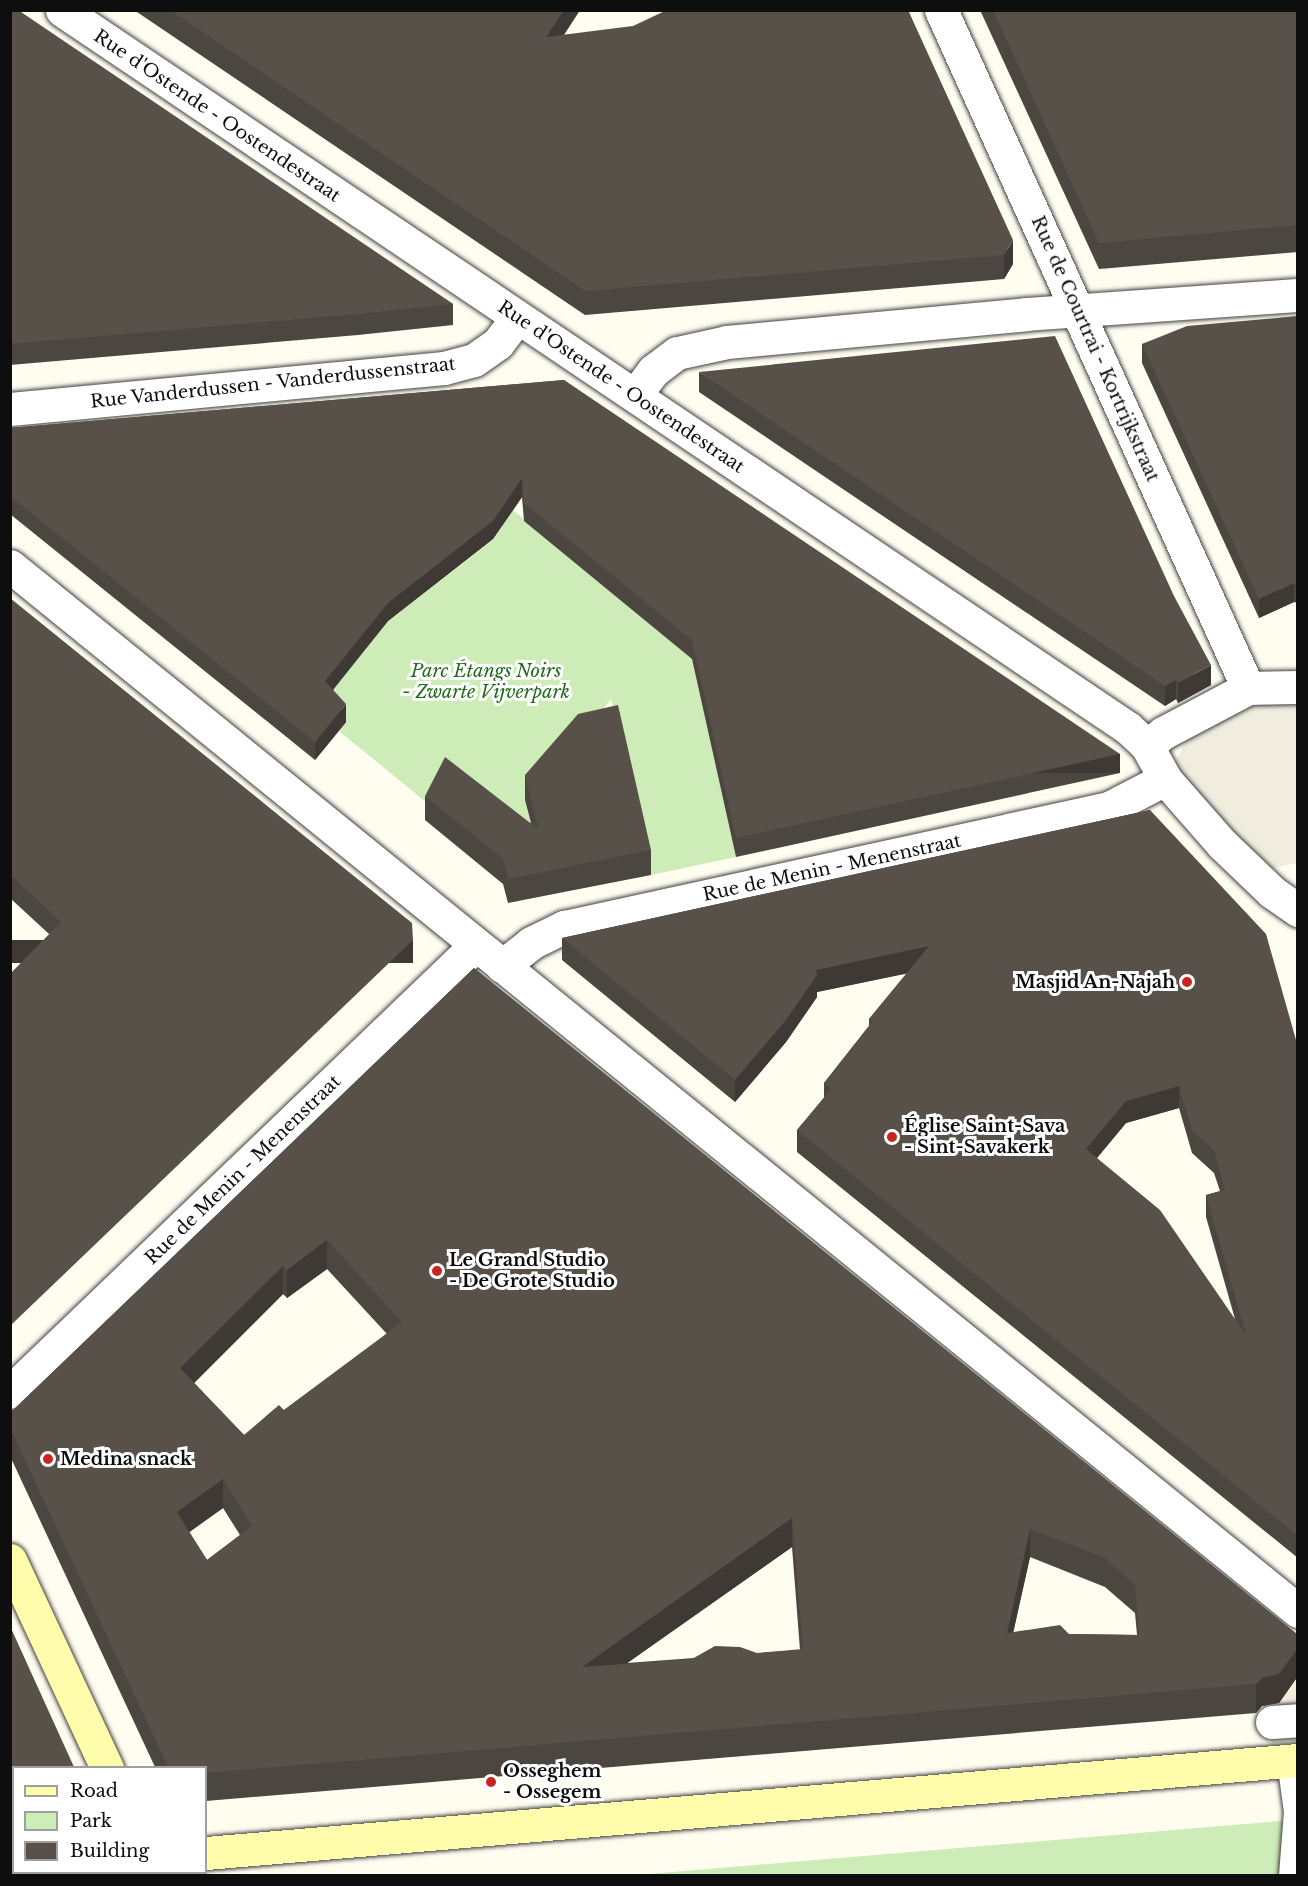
<!DOCTYPE html>
<meta charset="utf-8">
<style>
body{margin:0}
#map{position:relative;width:1308px;height:1886px;overflow:hidden;background:#fffdf0;font-family:"Libre Baskerville",serif}
div>[style]{position:absolute}
.green>*{inset:0;background:#ceecb7}
.plaza>*{inset:0;background:#f0edde}
.roads{filter:drop-shadow(0 0 2px #414141) drop-shadow(0 0 2px #414141)}
.lane>*{height:20px;margin:-10px;padding:0 10px;transform-origin:10px;border-radius:10px;background:#fff}
.street>*{height:33px;margin:-16.5px;padding:0 16.5px;transform-origin:16.5px;border-radius:16.5px;background:#fff}
.secondary>*{height:33px;margin:-16.5px;padding:0 16.5px;transform-origin:16.5px;border-radius:16.5px;background:#fffdab}
.wall>*{inset:0;background:#4c4640}
.shaded-wall>*{inset:0;background:#3e3934;transform-origin:0 0}
.building>*{inset:0;background:#58514a}
.dots>*{width:16px;height:16px;translate:-50% -50%;box-sizing:border-box;border:3px solid #fff;border-radius:50%}
span{translate:-50% -50%;white-space:nowrap;text-align:center;line-height:1.15;-webkit-text-stroke:6px #fff;paint-order:stroke}
.street-label{font-size:18px;color:#0e0e0e}
.park-label{font-size:18px;color:#246a1b;font-style:italic}
.poi-label{font-size:18px;color:#0e0e0e;font-weight:700}
.right{translate:-100% -50%;text-align:right}
.left{translate:0 -50%;text-align:left}
.frame{position:absolute;inset:0;border:12px solid #0e0e0e;pointer-events:none}
.legend{position:absolute;left:12px;top:1766px;width:195px;height:108px;box-sizing:border-box;background:#fff;border:2px solid #9f9f9f;margin:0;padding:8px 10px;list-style:none;font-size:18px;color:#0e0e0e}
.legend li{display:flex;align-items:center;gap:12px;height:30px}
.legend b{width:30px;border:2px solid #9f9f9f}
</style>
<div id="map">
<div class="green">
<i style="clip-path:polygon(513px 510px,692px 659px,736px 857px,651px 875px,611px 699px,527px 808px,534px 834px,432px 807px,339px 731px,324px 700px,387px 622px,493px 540px)"></i>
<i style="clip-path:polygon(1292px 1820px,1297px 1875px,625px 1876px)"></i>
</div>
<div class="plaza">
<i style="clip-path:polygon(1297px 696px,1297px 863px,1274px 868px,1261px 863px,1189px 786px,1175px 763px,1190px 733px,1253px 699px)"></i>
<i style="clip-path:polygon(1297px 1676px,1297px 1743px,1272px 1745px,1273px 1711px)"></i>
</div>
<div class="roads">
<div class="lane">
<i style="left:1287px;top:1761px;width:51px;rotate:82.2deg"></i>
<i style="left:1294px;top:1812px;width:64px;rotate:94.5deg"></i>
</div>
<div class="street">
<i style="left:62px;top:10px;width:1285px;rotate:33.96deg"></i>
<i style="left:1128px;top:728px;width:26px;rotate:43deg"></i>
<i style="left:1147px;top:746px;width:38px;rotate:61deg"></i>
<i style="left:1165px;top:779px;width:86px;rotate:48.8deg"></i>
<i style="left:1222px;top:844px;width:69px;rotate:43.8deg"></i>
<i style="left:1272px;top:892px;width:32px;rotate:35deg"></i>
<i style="left:941px;top:10px;width:744px;rotate:65.64deg"></i>
<i style="left:635px;top:395px;width:30px;rotate:-53deg"></i>
<i style="left:653px;top:371px;width:30px;rotate:-37deg"></i>
<i style="left:677px;top:353px;width:51px;rotate:-12.4deg"></i>
<i style="left:727px;top:342px;width:300px;rotate:-5.3deg"></i>
<i style="left:1026px;top:314px;width:273px;rotate:-4deg"></i>
<i style="left:10px;top:409px;width:436px;rotate:-5.4deg"></i>
<i style="left:444px;top:368px;width:31px;rotate:-15deg"></i>
<i style="left:474px;top:360px;width:29px;rotate:-35deg"></i>
<i style="left:498px;top:343px;width:31px;rotate:-53deg"></i>
<i style="left:10px;top:566px;width:1659px;rotate:39.05deg"></i>
<i style="left:1147px;top:746px;width:21px;rotate:-39deg"></i>
<i style="left:1163px;top:733px;width:96px;rotate:-27.9deg"></i>
<i style="left:1248px;top:688px;width:50px;rotate:-1.1deg"></i>
<i style="left:502px;top:966px;width:37px;rotate:-38deg"></i>
<i style="left:531px;top:943px;width:37px;rotate:-26deg"></i>
<i style="left:564px;top:927px;width:558px;rotate:-12.32deg"></i>
<i style="left:1109px;top:808px;width:63px;rotate:-27.4deg"></i>
<i style="left:10px;top:1392px;width:644px;rotate:-43.81deg"></i>
<i style="left:1272px;top:1722px;width:26px;rotate:-4deg"></i>
</div>
<div class="secondary">
<i style="left:10px;top:1560px;width:230px;rotate:65deg"></i>
<i style="left:206px;top:1853px;width:1096px;rotate:-4.87deg"></i>
<i style="left:10px;top:1869px;width:4px"></i>
<i style="left:146px;top:1872px;width:4px;rotate:76deg"></i>
</div>
</div>
<div class="wall">
<i style="clip-path:polygon(10px 10px,453px 304px,453px 325px,358px 335px,10px 365px)"></i>
<i style="clip-path:polygon(134px 10px,580px 10px,564px 35px,908px 10px,1013px 264px,1004px 279px,585px 315px)"></i>
<i style="clip-path:polygon(980px 10px,1298px 10px,1298px 252px,1099px 269px)"></i>
<i style="clip-path:polygon(1298px 316px,1298px 603px,1294px 602px,1259px 618px,1142px 363px,1142px 344px)"></i>
<i style="clip-path:polygon(699px 372px,1211px 685px,1178px 703px,1176px 699px,1165px 706px,699px 392px)"></i>
<i style="clip-path:polygon(564px 380px,1120px 773px,736px 857px,692px 659px,524px 521px,522px 497px,493px 539px,388px 621px,333px 689px,346px 722px,315px 760px,10px 514px,10px 428px)"></i>
<i style="clip-path:polygon(10px 598px,413px 963px,49px 934px,10px 898px)"></i>
<i style="clip-path:polygon(525px 775px,651px 850px,651px 875px,508px 903px,503px 884px,425px 820px,425px 796px,531px 823px,525px 800px)"></i>
<i style="clip-path:polygon(evenodd,1150px 810px,1298px 1047px,1298px 1558px,797px 1152px,797px 1130px,824px 1098px,824px 1083px,869px 1026px,869px 1019px,907px 973px,817px 992px,817px 997px,786px 1042px,735px 1102px,562px 960px,562px 938px,1150px 810px,1179px 1108px,1192px 1153px,1214px 1173px,1220px 1191px,1206px 1195px,1206px 1217px,1235px 1319px,1097px 1158px,1126px 1123px,1179px 1108px)"></i>
<i style="clip-path:polygon(evenodd,474px 968px,1298px 1635px,1298px 1676px,1279px 1703px,1262px 1706px,1256px 1713px,206px 1801px,206px 1767px,155px 1767px,10px 1456px,10px 1413px,474px 968px,327px 1269px,387px 1334px,284px 1410px,244px 1435px,194px 1383px,283px 1294px,287px 1298px,327px 1269px,474px 968px,223px 1508px,240px 1535px,207px 1560px,189px 1532px,223px 1508px,474px 968px,792px 1547px,800px 1650px,627px 1663px,792px 1547px,474px 968px,1030px 1557px,1105px 1587px,1135px 1613px,1137px 1635px,1069px 1634px,1013px 1632px,1030px 1557px)"></i>
<i style="clip-path:polygon(10px 1626px,14px 1767px,14px 1811px,10px 1811px)"></i>
</div>
<div class="shaded-wall">
<i style="clip-path:polygon(564px 10px,580px 10px,546px 61px,546px 37px)"></i>
<i style="clip-path:polygon(1013px 240px,1013px 264px,1004px 279px,1004px 255px)"></i>
<i style="clip-path:polygon(522px 478px,522px 497px,493px 539px,388px 621px,325px 700px,325px 681px,388px 603px)"></i>
<i style="clip-path:polygon(1294px 583px,1294px 602px,1259px 618px,1259px 599px)"></i>
<i style="clip-path:polygon(1211px 665px,1211px 685px,1178px 703px,1178px 683px)"></i>
<i style="clip-path:polygon(1176px 680px,1176px 699px,1165px 706px,1165px 686px)"></i>
<i style="clip-path:polygon(346px 704px,346px 722px,315px 760px,315px 742px)"></i>
<i style="left:1120px;top:754px;width:19px;height:393px;rotate:90deg"></i>
<i style="left:413px;top:940px;width:23px;height:558px;rotate:90deg"></i>
<i style="clip-path:polygon(929px 946px,929px 969px,817px 992px,817px 997px,786px 1042px,735px 1102px,735px 1080px,816px 970px)"></i>
<i style="clip-path:polygon(1179px 1086px,1179px 1108px,1126px 1123px,1086px 1171px,1086px 1149px,1126px 1101px)"></i>
<i style="clip-path:polygon(327px 1240px,327px 1269px,287px 1298px,287px 1270px)"></i>
<i style="clip-path:polygon(283px 1266px,283px 1294px,180px 1397px,180px 1368px)"></i>
<i style="clip-path:polygon(223px 1479px,223px 1508px,177px 1541px,177px 1512px)"></i>
<i style="clip-path:polygon(792px 1518px,792px 1547px,582px 1695px,582px 1667px)"></i>
<i style="clip-path:polygon(1030px 1529px,1030px 1557px,1007px 1661px,1007px 1633px)"></i>
<i style="clip-path:polygon(1298px 1648px,1298px 1676px,1279px 1703px,1262px 1706px,1256px 1713px,1256px 1684px,1262px 1678px)"></i>
</div>
<div class="building">
<i style="clip-path:polygon(10px 10px,18px 10px,453px 304px,358px 314px,10px 344px)"></i>
<i style="clip-path:polygon(170px 10px,564px 10px,546px 37px,633px 26px,667px 10px,908px 10px,1013px 240px,1004px 255px,585px 291px)"></i>
<i style="clip-path:polygon(993px 10px,1298px 10px,1298px 225px,1099px 243px)"></i>
<i style="clip-path:polygon(1298px 316px,1298px 584px,1294px 583px,1259px 599px,1142px 344px,1187px 326px)"></i>
<i style="clip-path:polygon(1055px 336px,1174px 596px,1211px 665px,1178px 683px,1176px 680px,1165px 686px,699px 372px)"></i>
<i style="clip-path:polygon(564px 380px,1120px 754px,736px 838px,692px 640px,524px 503px,522px 478px,493px 521px,388px 603px,325px 681px,346px 704px,315px 742px,10px 496px,10px 428px)"></i>
<i style="clip-path:polygon(10px 598px,412px 923px,413px 940px,10px 1326px,10px 974px,61px 922px,10px 874px)"></i>
<i style="clip-path:polygon(618px 705px,651px 850px,508px 879px,503px 859px,425px 796px,445px 757px,538px 829px,525px 775px,578px 714px)"></i>
<i style="clip-path:polygon(evenodd,1150px 810px,1266px 934px,1298px 1047px,1298px 1536px,797px 1130px,831px 1089px,824px 1083px,872px 1022px,869px 1019px,929px 946px,816px 970px,817px 975px,786px 1020px,735px 1080px,562px 938px,1150px 810px,1179px 1086px,1192px 1131px,1214px 1150px,1225px 1190px,1206px 1195px,1246px 1335px,1160px 1210px,1086px 1149px,1126px 1101px,1179px 1086px)"></i>
<i style="clip-path:polygon(evenodd,474px 968px,1298px 1635px,1298px 1648px,1279px 1674px,1262px 1678px,1256px 1684px,206px 1773px,206px 1767px,168px 1767px,10px 1428px,10px 1413px,474px 968px,327px 1240px,402px 1322px,284px 1410px,279px 1405px,244px 1435px,180px 1368px,283px 1266px,287px 1270px,327px 1240px,474px 968px,223px 1479px,252px 1526px,207px 1560px,177px 1512px,223px 1479px,474px 968px,792px 1518px,803px 1649px,757px 1653px,740px 1647px,715px 1646px,692px 1659px,582px 1667px,792px 1518px,474px 968px,1030px 1529px,1105px 1558px,1135px 1585px,1139px 1635px,1069px 1634px,1060px 1625px,1007px 1633px,1030px 1529px)"></i>
<i style="clip-path:polygon(10px 1626px,74px 1767px,14px 1767px,14px 1791px,10px 1791px)"></i>
</div>
<div class="dots">
<i style="left:1187px;top:982px;background:#c7251e"></i>
<i style="left:892px;top:1137px;background:#c7251e"></i>
<i style="left:437px;top:1271px;background:#c7251e"></i>
<i style="left:48px;top:1459px;background:#c7251e"></i>
<i style="left:491px;top:1782px;background:#c7251e"></i>
</div>
<div class="street-label">
<span style="left:217px;top:116px;rotate:34deg">Rue d'Ostende - Oostendestraat</span>
<span style="left:1095px;top:349px;rotate:66deg">Rue de Courtrai - Kortrijkstraat</span>
<span style="left:273px;top:383px;rotate:-6deg">Rue Vanderdussen - Vanderdussenstraat</span>
<span style="left:621px;top:387px;rotate:34deg">Rue d'Ostende - Oostendestraat</span>
<span style="left:832px;top:868px;rotate:-12deg">Rue de Menin - Menenstraat</span>
<span style="left:243px;top:1170px;rotate:-44deg">Rue de Menin - Menenstraat</span>
</div>
<div class="park-label">
<span style="left:486px;top:682px">Parc Étangs Noirs<br>- Zwarte Vijverpark</span>
</div>
<div class="poi-label">
<span class="right" style="left:1175px;top:982px">Masjid An-Najah</span>
<span class="left" style="left:904px;top:1137px">Église Saint-Sava<br>- Sint-Savakerk</span>
<span class="left" style="left:449px;top:1271px">Le Grand Studio<br>- De Grote Studio</span>
<span class="left" style="left:60px;top:1459px">Medina snack</span>
<span class="left" style="left:503px;top:1782px">Osseghem<br>- Ossegem</span>
</div>
<div class="frame"></div>
<ul class="legend">
<li><b style="height:8px;background:#fffdab"></b>Road</li>
<li><b style="height:16px;background:#ceecb7"></b>Park</li>
<li><b style="height:16px;background:#58514a"></b>Building</li>
</ul>
</div>
